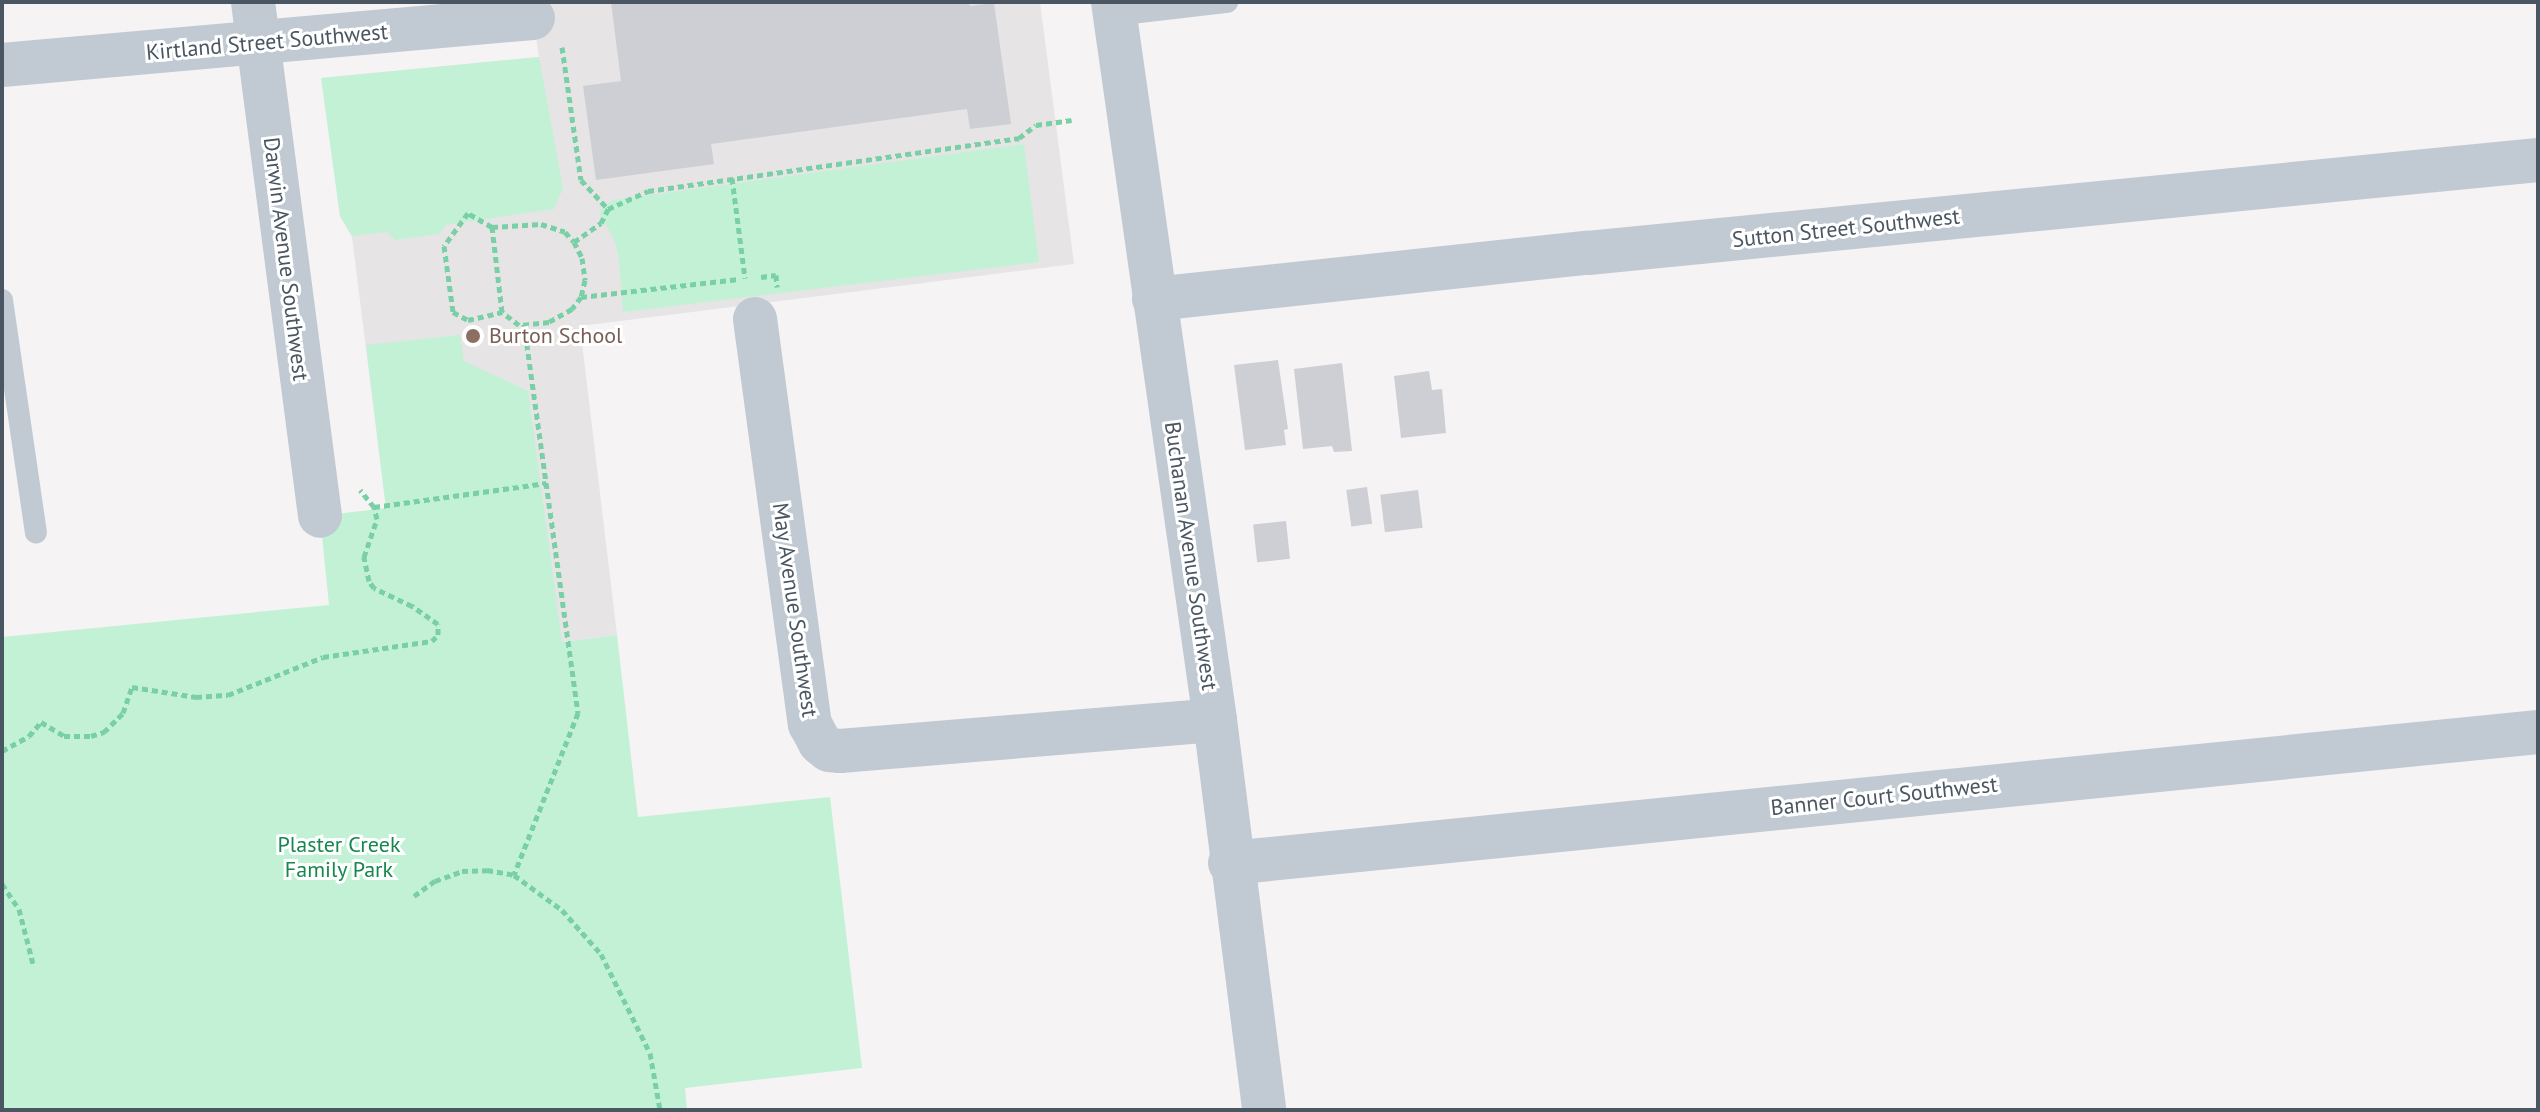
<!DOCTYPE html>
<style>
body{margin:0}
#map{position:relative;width:2540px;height:1112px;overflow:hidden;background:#f5f3f3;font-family:"PT Sans",sans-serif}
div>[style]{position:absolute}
.education>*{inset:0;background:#e6e4e5}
.green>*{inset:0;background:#c3f1d5}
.building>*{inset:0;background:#cdcfd5;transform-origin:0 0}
.path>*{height:5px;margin-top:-2.5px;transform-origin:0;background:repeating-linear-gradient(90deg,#7ad0a6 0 6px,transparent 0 10px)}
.service>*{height:22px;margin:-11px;padding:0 11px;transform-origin:11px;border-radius:11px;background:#c1cad2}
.minor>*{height:44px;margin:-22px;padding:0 22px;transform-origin:22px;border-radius:22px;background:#c1cad2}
.tertiary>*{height:44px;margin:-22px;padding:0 22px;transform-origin:22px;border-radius:22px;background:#c1cad2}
.dots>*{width:22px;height:22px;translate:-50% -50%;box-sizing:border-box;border:4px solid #fff;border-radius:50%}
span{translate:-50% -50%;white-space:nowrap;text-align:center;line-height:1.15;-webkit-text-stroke:6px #fff;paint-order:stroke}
.street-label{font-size:22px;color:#4a5661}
.education-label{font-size:22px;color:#785e54}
.left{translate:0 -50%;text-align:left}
.park-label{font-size:22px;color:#17864f}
.frame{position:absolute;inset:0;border:4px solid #4a5661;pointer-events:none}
</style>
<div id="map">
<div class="education">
<i style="clip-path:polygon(531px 2px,1040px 2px,1074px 264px,580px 326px,617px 635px,485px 652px,386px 508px,352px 237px,340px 216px,322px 78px,539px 57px)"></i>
</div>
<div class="green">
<i style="clip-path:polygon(539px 57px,563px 188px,554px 209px,446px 225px,439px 234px,395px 240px,387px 232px,352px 236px,340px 216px,321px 78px)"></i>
<i style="clip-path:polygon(1024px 144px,1039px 262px,623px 312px,619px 259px,615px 242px,599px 212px,613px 200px)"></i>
<i style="clip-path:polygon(460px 335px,464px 361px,528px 391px,562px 642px,617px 635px,638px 817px,830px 797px,862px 1068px,685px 1088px,687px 1110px,2px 1110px,2px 637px,329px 605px,320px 516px,386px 508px,366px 345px)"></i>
</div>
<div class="building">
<i style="clip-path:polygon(611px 2px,969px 2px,970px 6px,994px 3px,1011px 124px,970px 129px,967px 109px,711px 144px,714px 164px,596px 180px,583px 86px,621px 81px)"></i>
<i style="clip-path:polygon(1278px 360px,1288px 429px,1284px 430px,1286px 445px,1245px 450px,1234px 365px)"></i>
<i style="clip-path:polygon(1342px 363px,1352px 451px,1334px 452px,1332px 446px,1303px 449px,1294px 369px)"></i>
<i style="clip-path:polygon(1429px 371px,1432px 390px,1442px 389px,1446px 433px,1401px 438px,1394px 376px)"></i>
<i style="left:1367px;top:487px;width:37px;height:21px;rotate:82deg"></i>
<i style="left:1418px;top:490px;width:38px;height:38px;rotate:83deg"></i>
<i style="left:1286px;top:521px;width:38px;height:33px;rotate:84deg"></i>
</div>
<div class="path">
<i style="left:562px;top:47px;width:134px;rotate:81.9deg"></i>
<i style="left:581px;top:180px;width:40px;rotate:47deg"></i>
<i style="left:608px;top:209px;width:44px;rotate:-24.2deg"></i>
<i style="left:648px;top:191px;width:375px;rotate:-8.1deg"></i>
<i style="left:1019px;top:138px;width:21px;rotate:-37deg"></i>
<i style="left:1036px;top:125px;width:36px;rotate:-8deg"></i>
<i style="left:732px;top:178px;width:101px;rotate:82.6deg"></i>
<i style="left:492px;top:227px;width:28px;rotate:-150deg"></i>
<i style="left:468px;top:213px;width:41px;rotate:126deg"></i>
<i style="left:444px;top:246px;width:67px;rotate:82.2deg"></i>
<i style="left:453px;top:312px;width:17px;rotate:28deg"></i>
<i style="left:468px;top:320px;width:35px;rotate:-13deg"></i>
<i style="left:574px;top:242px;width:18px;rotate:63deg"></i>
<i style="left:582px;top:258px;width:22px;rotate:82deg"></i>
<i style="left:585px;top:280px;width:17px;rotate:103deg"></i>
<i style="left:581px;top:297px;width:15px;rotate:127deg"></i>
<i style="left:572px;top:309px;width:26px;rotate:151deg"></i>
<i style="left:549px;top:322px;width:30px;rotate:174deg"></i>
<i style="left:519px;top:325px;width:21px;rotate:-143deg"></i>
<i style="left:502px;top:312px;width:86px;rotate:-96.7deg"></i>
<i style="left:492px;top:227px;width:49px;rotate:-3.5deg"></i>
<i style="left:541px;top:224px;width:25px;rotate:18deg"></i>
<i style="left:565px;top:232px;width:13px;rotate:48deg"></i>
<i style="left:574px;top:242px;width:33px;rotate:-35deg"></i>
<i style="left:601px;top:223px;width:16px;rotate:-63deg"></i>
<i style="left:761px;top:277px;width:15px;rotate:-8deg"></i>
<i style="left:776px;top:275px;width:12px;rotate:85deg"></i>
<i style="left:581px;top:297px;width:159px;rotate:-6.5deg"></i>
<i style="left:524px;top:324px;width:393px;rotate:82.1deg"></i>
<i style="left:578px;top:713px;width:174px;rotate:111.6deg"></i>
<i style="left:514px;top:875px;width:59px;rotate:36.1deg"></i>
<i style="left:562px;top:910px;width:59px;rotate:48.4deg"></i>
<i style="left:601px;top:954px;width:110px;rotate:63.7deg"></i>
<i style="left:650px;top:1053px;width:58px;rotate:80deg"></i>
<i style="left:374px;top:507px;width:174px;rotate:-7.9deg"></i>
<i style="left:2px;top:751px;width:31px;rotate:-29deg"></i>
<i style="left:29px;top:736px;width:18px;rotate:-49deg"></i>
<i style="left:41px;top:722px;width:27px;rotate:31deg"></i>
<i style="left:64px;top:736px;width:27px"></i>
<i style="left:91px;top:736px;width:14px;rotate:-17deg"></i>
<i style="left:104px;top:732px;width:27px;rotate:-45deg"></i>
<i style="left:123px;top:713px;width:28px;rotate:-71deg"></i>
<i style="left:132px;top:687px;width:65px;rotate:8.9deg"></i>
<i style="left:196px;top:697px;width:32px;rotate:-4deg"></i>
<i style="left:228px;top:695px;width:102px;rotate:-21.8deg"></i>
<i style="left:323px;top:657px;width:110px;rotate:-8.4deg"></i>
<i style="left:432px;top:641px;width:8px;rotate:-45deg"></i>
<i style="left:438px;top:635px;width:11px;rotate:-90deg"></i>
<i style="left:438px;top:624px;width:32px;rotate:-145deg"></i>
<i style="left:412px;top:606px;width:42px;rotate:-154.7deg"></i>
<i style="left:374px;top:588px;width:9px;rotate:-126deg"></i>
<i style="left:369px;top:581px;width:25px;rotate:-102deg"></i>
<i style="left:364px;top:557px;width:40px;rotate:-71.1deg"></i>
<i style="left:377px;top:519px;width:12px;rotate:-104deg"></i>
<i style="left:374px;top:507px;width:22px;rotate:-129deg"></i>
<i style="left:2px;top:884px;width:30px;rotate:56deg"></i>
<i style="left:19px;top:909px;width:57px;rotate:75.7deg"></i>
<i style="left:414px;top:896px;width:26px;rotate:-36deg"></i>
<i style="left:435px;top:881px;width:29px;rotate:-20deg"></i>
<i style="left:462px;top:871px;width:25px;rotate:-2deg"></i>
<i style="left:487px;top:870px;width:27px;rotate:10deg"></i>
</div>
<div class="service">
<i style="left:1114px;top:15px;width:114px;rotate:-6.6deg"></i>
<i style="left:2px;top:300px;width:235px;rotate:81.7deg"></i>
</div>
<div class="minor">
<i style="left:253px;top:2px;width:518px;rotate:82.57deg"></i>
<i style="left:2px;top:65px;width:533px;rotate:-5.06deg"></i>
<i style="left:1154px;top:299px;width:436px;rotate:-6.1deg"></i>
<i style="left:1588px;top:253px;width:955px;rotate:-5.59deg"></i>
<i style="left:755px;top:319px;width:409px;rotate:82.3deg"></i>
<i style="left:810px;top:724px;width:21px;rotate:62deg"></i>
<i style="left:820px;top:743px;width:11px;rotate:38deg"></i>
<i style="left:829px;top:750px;width:11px;rotate:5deg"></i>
<i style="left:840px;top:751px;width:376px;rotate:-4.7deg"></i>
<i style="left:1230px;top:863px;width:1315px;rotate:-5.72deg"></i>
</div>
<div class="tertiary">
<i style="left:1113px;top:2px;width:725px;rotate:81.91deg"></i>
<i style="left:1215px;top:720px;width:393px;rotate:82.8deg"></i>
</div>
<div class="dots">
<i style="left:473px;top:336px;background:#8d6e63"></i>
</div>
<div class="street-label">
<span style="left:267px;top:42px;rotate:-5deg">Kirtland Street Southwest</span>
<span style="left:1846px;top:228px;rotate:-6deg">Sutton Street Southwest</span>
<span style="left:286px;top:259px;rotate:83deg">Darwin Avenue Southwest</span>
<span style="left:1191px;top:556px;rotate:82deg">Buchanan Avenue Southwest</span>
<span style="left:795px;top:610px;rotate:82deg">May Avenue Southwest</span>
<span style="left:1884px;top:796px;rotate:-6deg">Banner Court Southwest</span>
</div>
<div class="education-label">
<span class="left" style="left:489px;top:336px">Burton School</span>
</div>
<div class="park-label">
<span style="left:339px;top:857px">Plaster Creek<br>Family Park</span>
</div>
<div class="frame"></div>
</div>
